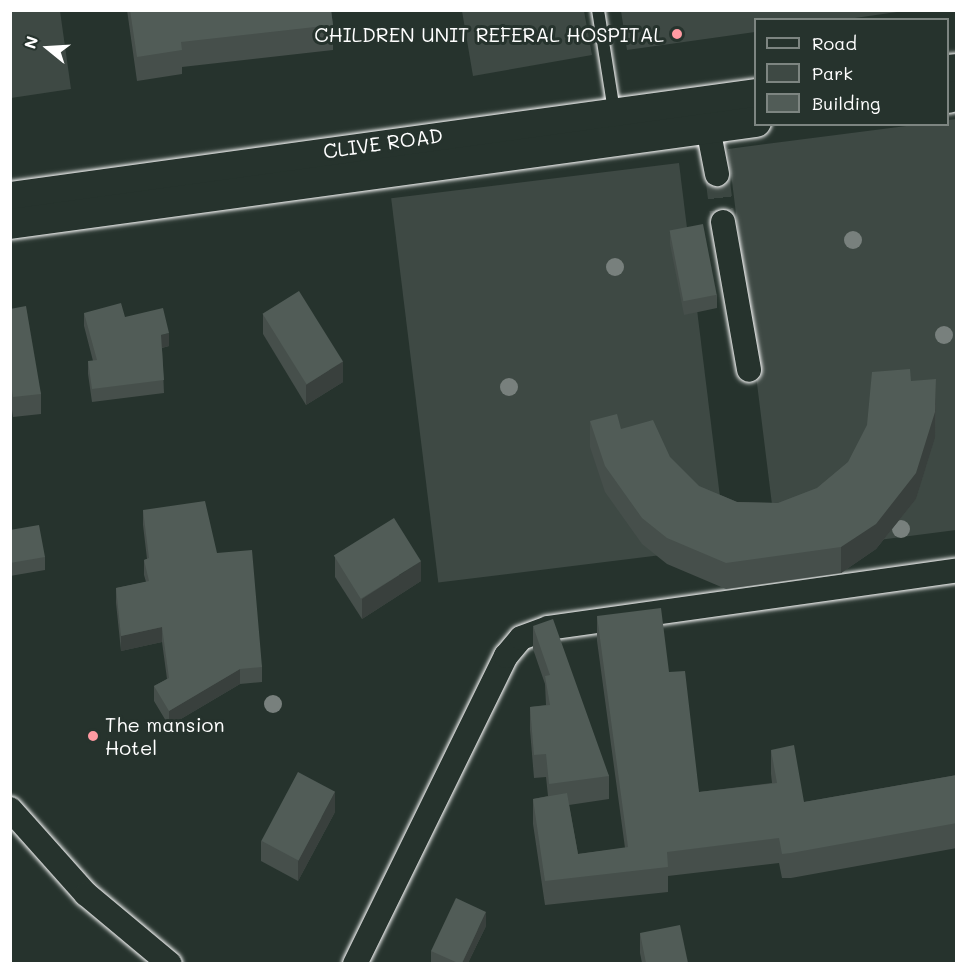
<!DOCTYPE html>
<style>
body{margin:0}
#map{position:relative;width:967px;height:974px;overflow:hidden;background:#26332d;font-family:Mali,sans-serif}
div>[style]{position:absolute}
.green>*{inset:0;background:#3e4944;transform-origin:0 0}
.minor-tunnel>*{height:24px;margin-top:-12px;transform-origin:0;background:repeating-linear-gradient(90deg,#3c4742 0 24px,transparent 0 36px)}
.roads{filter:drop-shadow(0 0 2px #fff) drop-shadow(0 0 2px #fff)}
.service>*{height:12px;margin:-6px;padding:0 6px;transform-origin:6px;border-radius:6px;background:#26332d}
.minor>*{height:24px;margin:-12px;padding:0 12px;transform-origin:12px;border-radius:12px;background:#26332d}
.tertiary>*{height:30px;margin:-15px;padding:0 15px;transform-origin:15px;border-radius:15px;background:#26332d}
.trees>*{width:18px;height:18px;margin:-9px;border-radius:50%;background:#78807d}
.wall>*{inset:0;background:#464f4b}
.shaded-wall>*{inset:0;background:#39403d}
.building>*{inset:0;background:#515c57;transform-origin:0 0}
.dots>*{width:16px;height:16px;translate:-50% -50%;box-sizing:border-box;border:3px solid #26332d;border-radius:50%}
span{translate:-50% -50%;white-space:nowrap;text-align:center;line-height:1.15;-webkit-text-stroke:6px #26332d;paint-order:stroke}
.poi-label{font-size:20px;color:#fff}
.right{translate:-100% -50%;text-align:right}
.left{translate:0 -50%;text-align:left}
.street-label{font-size:20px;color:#fff}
.frame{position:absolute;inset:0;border:12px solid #fff;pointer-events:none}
.legend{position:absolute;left:754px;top:18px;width:195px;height:108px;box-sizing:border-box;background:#26332d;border:2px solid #7d8581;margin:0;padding:8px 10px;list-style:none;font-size:18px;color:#fff}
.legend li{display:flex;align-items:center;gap:12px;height:30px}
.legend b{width:30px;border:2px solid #7d8581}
.north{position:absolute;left:18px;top:18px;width:60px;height:60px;-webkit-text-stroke:4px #26332d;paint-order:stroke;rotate:288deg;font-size:16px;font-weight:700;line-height:24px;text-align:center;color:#fff}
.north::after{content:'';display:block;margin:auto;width:21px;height:27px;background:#fff;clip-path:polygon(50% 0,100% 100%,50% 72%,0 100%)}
</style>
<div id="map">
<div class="green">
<i style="clip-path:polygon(10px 11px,60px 11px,71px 89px,11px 98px)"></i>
<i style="clip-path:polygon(462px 11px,584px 11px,592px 55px,473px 76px)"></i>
<i style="clip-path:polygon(621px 11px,621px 10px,904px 11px,841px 20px,756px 20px,755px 32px,627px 50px)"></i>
<i style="clip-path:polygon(956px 119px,956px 530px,778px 553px,728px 149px,914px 125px,948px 124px,948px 120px)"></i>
<i style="left:679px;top:163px;width:387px;height:290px;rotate:83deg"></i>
</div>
<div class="minor-tunnel">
<i style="left:717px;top:174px;width:48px;rotate:82.9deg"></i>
</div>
<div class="roads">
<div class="service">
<i style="left:598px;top:10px;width:102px;rotate:81deg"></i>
</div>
<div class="minor">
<i style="left:708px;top:128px;width:47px;rotate:78.9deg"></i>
<i style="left:723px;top:222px;width:150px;rotate:80deg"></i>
<i style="left:10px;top:809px;width:114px;rotate:48.2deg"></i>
<i style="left:86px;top:894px;width:109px;rotate:39.8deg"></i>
<i style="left:355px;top:964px;width:343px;rotate:-63.9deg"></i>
<i style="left:506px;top:656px;width:23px;rotate:-50deg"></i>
<i style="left:521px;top:638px;width:29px;rotate:-20deg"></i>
<i style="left:548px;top:628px;width:412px;rotate:-8deg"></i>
</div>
<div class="tertiary">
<i style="left:948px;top:70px;width:8px;rotate:-7deg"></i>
<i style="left:948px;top:98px;width:8px;rotate:-14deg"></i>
<i style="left:10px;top:197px;width:753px;rotate:-7.86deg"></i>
<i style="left:10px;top:224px;width:753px;rotate:-7.79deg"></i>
</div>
</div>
<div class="trees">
<i style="left:853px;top:240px"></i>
<i style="left:615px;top:267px"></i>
<i style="left:944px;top:335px"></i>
<i style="left:509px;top:387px"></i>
<i style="left:901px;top:529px"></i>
<i style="left:273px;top:704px"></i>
</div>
<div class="wall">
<i style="clip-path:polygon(127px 10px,331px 10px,333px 25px,333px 50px,182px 67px,182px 74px,137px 81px)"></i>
<i style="clip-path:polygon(670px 230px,717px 295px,717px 308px,684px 315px,670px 244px)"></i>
<i style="clip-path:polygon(10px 309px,41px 394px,41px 414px,13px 417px,10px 397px)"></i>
<i style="clip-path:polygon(84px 313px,125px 317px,169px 346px,162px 348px,164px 393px,92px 402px,88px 374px,88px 361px,93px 361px,84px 326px)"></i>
<i style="clip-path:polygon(263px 314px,343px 382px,306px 405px,263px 334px)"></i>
<i style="clip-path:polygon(911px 381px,936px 405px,935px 438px,916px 499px,876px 549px,841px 573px,726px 589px,667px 564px,642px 544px,605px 492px,590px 447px,590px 421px,621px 429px,670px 457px,699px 486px,737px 502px,778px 503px,817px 488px,848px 462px)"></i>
<i style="clip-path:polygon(143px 510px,217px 553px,262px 667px,262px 682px,240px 684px,169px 726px,154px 701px,154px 686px,167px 679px,162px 642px,121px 651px,116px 603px,116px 588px,146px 582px,144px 575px,144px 560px,147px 559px,143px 525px)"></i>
<i style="clip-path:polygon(10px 530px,45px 557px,45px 570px,10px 576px)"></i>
<i style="clip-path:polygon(335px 557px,421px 581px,362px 619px,335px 577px)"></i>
<i style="clip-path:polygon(597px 616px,669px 672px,699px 792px,772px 783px,771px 774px,771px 750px,804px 802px,957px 775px,957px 848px,791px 878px,782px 878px,779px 863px,668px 876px,668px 892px,545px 905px,533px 824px,533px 799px,548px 796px,546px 777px,534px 778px,530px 730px,530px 707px,546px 705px,545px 684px,533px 649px,533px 626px,609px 776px,609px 799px,569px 805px,578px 854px,625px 848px,597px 641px)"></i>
<i style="clip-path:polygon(335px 812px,298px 881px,261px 861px,261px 841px)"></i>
<i style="clip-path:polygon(486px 926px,468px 963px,431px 963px,431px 951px)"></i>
<i style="clip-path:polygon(640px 933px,688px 963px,642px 963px,640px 953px)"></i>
</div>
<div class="shaded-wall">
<i style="clip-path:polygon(169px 333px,169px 346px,161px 348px,161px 335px)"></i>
<i style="clip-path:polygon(343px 361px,343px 382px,306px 405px,306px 385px)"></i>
<i style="clip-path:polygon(936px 379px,935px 438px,916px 499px,876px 549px,841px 573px,841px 547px)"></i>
<i style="clip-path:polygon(421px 561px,421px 581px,362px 619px,362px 599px)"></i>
<i style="clip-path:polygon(162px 627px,162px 642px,121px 651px,121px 636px)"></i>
<i style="clip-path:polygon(240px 669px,240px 684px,169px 726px,169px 711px)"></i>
<i style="clip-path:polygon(335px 792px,335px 812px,298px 881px,298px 861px)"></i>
<i style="clip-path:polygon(486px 912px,486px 926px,468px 963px,462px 963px)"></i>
</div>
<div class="building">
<i style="clip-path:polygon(130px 10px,331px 10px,333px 25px,181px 42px,182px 50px,137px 57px)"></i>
<i style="left:703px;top:224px;width:72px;height:34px;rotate:79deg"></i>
<i style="left:299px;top:291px;width:83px;height:43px;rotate:58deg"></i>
<i style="clip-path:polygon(121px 303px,125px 317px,163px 308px,169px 333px,161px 335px,164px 380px,92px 389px,88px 361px,97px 360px,84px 313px)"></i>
<i style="clip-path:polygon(26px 306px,41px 394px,13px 397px,10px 377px,10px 309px)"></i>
<i style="clip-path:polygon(910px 369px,911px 381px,936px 379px,935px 412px,916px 473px,876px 524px,841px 547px,726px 563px,667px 538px,642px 518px,605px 466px,590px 421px,617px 414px,621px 429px,653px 420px,670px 457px,699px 486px,737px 502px,778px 503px,817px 488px,848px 462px,867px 425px,872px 372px)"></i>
<i style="clip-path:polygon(205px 501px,217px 553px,252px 550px,262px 667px,240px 669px,169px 711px,154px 686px,169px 678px,162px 627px,121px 636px,116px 588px,149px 581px,144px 560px,149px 558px,143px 510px)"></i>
<i style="left:394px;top:518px;width:51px;height:71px;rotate:58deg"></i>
<i style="clip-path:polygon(39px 525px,45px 557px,10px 563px,10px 530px)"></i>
<i style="clip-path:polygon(661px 608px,669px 672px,685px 671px,699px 792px,777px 783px,771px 750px,794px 745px,804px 802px,957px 775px,957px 823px,791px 853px,782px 854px,779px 838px,667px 852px,668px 867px,545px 881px,533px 799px,567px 793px,578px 854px,628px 847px,597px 616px)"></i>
<i style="clip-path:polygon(553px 619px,609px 776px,549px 784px,546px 754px,534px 755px,530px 707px,550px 705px,545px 676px,550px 675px,533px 626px)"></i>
<i style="left:298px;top:772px;width:42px;height:78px;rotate:28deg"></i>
<i style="clip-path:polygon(456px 898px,486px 912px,462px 963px,458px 963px,431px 951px)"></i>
<i style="clip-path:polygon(680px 925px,688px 963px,646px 963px,640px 933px)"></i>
</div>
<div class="dots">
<i style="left:677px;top:34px;background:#ff9aa2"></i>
<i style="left:93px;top:736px;background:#ff9aa2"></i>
</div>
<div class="poi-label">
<span class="right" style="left:664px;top:34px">CHILDREN UNIT REFERAL HOSPITAL</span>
<span class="left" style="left:105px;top:736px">The mansion<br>Hotel</span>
</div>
<div class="street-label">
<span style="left:383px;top:143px;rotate:-8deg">CLIVE ROAD</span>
</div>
<div class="frame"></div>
<ul class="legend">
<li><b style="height:8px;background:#26332d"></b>Road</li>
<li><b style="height:16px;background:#3e4944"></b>Park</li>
<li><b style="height:16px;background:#515c57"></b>Building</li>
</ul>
<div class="north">N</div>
</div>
